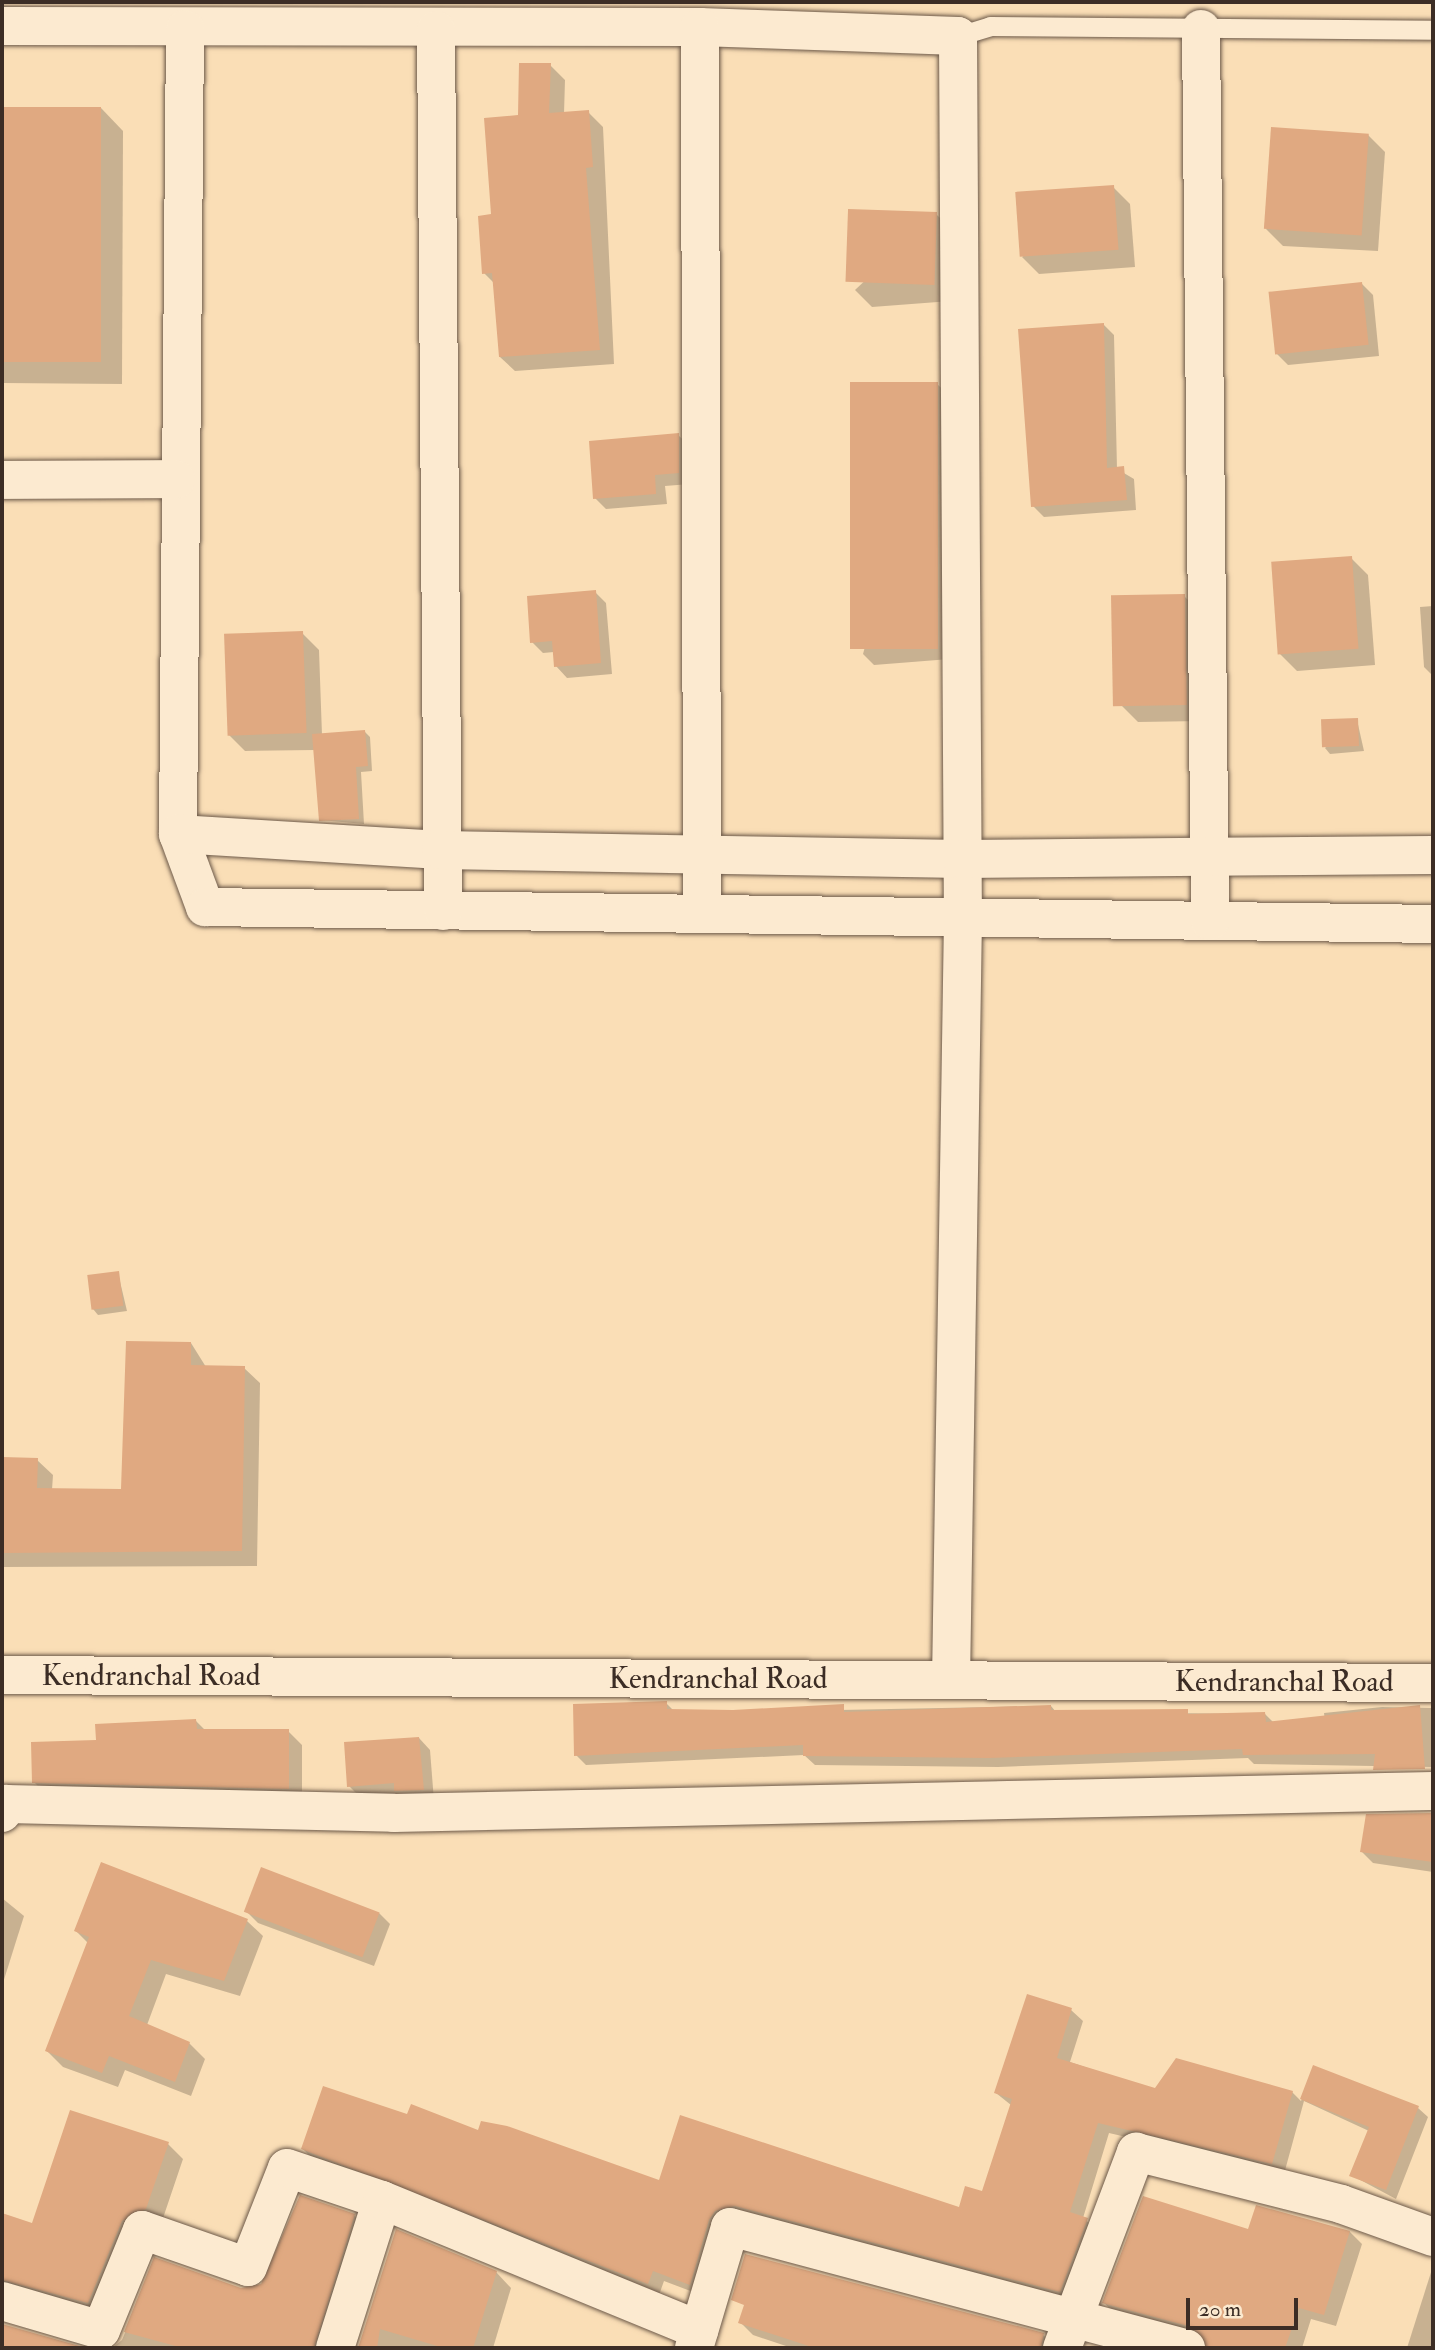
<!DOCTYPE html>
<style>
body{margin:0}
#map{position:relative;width:1435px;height:2350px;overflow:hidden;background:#fadeb6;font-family:"IM FELL Double Pica",serif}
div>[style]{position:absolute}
.shadow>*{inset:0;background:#0003}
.building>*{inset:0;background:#e0a981;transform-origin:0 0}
.roads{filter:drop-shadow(0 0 2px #6c5949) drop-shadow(0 0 2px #6c5949)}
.service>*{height:19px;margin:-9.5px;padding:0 9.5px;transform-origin:9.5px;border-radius:9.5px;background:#fcead0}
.minor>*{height:38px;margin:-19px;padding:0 19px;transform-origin:19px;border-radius:19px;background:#fcead0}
span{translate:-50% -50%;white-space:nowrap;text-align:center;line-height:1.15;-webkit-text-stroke:7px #fcead0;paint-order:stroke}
.street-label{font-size:30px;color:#3c2d25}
.frame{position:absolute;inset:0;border:4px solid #3c2d25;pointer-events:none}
.scale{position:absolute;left:1186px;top:2298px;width:112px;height:32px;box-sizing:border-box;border:4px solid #3c2d25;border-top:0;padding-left:9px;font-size:21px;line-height:24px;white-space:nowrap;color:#3c2d25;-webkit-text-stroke:5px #fcead0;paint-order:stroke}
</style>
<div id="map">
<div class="shadow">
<i style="clip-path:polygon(550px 65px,565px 80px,564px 114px,588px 112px,603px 127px,614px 364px,515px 371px,500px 357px,495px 284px,484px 273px,520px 117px)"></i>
<i style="clip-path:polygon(2px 108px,101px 108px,123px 131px,122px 384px,2px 383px)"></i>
<i style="clip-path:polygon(1368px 135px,1385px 152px,1378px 251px,1283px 246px,1266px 229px)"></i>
<i style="clip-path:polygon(1113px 187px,1130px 204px,1135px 267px,1039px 274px,1022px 257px)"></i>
<i style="clip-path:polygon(936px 214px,953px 231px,951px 301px,872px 307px,855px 290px)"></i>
<i style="clip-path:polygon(1362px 284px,1373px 295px,1379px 356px,1288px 365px,1277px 354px)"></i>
<i style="clip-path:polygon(1103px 324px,1114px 335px,1117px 469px,1134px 479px,1136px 510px,1044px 517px,1033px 506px)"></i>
<i style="clip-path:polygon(937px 384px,949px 395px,950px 659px,874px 665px,863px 654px)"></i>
<i style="clip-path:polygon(678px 435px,690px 446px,690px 484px,665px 486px,667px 504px,606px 509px,595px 498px)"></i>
<i style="clip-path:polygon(1351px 558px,1368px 575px,1375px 665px,1297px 671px,1280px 654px)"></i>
<i style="clip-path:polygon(595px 592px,606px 603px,612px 674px,567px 678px,556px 666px,554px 652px,543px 653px,532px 642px)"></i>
<i style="clip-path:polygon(1184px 596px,1201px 613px,1202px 721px,1138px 722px,1121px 705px)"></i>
<i style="clip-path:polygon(1433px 606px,1433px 676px,1424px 667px,1420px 607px)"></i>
<i style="clip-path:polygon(302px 633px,319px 650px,322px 735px,365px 732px,370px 737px,372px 771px,361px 772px,364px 824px,320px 820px,315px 750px,245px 751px,228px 734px)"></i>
<i style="clip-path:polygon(1357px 720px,1364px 751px,1330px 754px,1325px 748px)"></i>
<i style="clip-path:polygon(2px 1255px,3px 1256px,2px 1389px)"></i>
<i style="clip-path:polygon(118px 1273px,127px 1311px,98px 1315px,93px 1309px)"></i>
<i style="clip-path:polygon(191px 1343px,206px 1367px,244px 1368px,260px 1383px,257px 1566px,2px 1567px,2px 1459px,37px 1460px,53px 1475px,52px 1490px,123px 1491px)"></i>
<i style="clip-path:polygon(666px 1703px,674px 1711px,733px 1712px,1051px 1706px,1056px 1712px,1265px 1714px,1274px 1723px,1325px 1721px,1324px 1713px,1382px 1707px,1433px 1708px,1433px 1767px,1254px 1764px,1248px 1758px,998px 1767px,815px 1765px,804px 1755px,586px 1765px,576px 1755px)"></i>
<i style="clip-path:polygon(196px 1721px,205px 1730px,288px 1731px,302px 1745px,302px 1802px,48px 1796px,34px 1782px,98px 1742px)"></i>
<i style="clip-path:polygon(419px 1738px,430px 1750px,434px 1801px,360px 1797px,349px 1786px)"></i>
<i style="clip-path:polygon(1433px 1815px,1433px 1872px,1373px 1863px,1362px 1852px,1367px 1816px)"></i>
<i style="clip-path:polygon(2px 1898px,24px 1916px,2px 1986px)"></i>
<i style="clip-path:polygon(247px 1912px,379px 1913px,390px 1924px,374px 1966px,258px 1923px)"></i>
<i style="clip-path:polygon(247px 1921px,263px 1936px,240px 1996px,166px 1974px,147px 2025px,189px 2043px,205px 2059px,191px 2096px,125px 2070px,118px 2087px,63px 2067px,47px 2051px,89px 1944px,76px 1931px)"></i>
<i style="clip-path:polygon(1071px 2010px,1083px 2021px,1070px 2062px,1156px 2091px,1292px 2092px,1301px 2101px,1314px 2068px,1418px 2108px,1428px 2117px,1396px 2199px,1351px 2175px,1369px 2131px,1304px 2101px,1284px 2174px,1109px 2133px,1083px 2218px,1098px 2231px,1071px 2302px,747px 2216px,701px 2295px,664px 2281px,659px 2295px,314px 2160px,303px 2149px,408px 2116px,660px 2182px,960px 2209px,983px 2193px,1011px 2105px,996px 2093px)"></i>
<i style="clip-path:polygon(168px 2144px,183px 2159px,161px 2224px,104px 2318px,2px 2305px,2px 2214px,33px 2225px)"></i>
<i style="clip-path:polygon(354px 2215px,369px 2231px,332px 2348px,112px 2348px,122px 2340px,155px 2260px,241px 2289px,262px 2286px)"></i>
<i style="clip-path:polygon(1249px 2231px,1350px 2232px,1362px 2244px,1336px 2326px,1311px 2319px,1302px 2348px,1208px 2348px,1205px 2341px,1117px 2315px,1104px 2303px)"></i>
<i style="clip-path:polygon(397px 2232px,496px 2272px,511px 2288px,493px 2348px,360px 2348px)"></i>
<i style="clip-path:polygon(1433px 2266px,1433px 2348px,1407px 2348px)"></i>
<i style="clip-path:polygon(741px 2323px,1043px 2335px,1056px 2347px,792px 2348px,753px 2335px)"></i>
<i style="clip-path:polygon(2px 2325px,79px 2348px,2px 2348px)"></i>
</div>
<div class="building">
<i style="clip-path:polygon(519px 63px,551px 63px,549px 113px,589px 110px,593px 167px,586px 168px,600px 350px,499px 357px,492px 273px,482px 274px,478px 216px,491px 214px,484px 118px,518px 115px)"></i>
<i style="left:2px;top:107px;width:99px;height:255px"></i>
<i style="left:1271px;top:127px;width:98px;height:102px;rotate:4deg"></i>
<i style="left:1114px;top:185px;width:65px;height:99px;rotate:86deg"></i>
<i style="left:937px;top:212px;width:73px;height:89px;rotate:92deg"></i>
<i style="left:1362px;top:282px;width:63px;height:94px;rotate:84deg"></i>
<i style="clip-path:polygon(1104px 323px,1107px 468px,1124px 466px,1127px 500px,1031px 507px,1018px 329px)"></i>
<i style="left:938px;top:382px;width:267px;height:88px;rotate:90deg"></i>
<i style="clip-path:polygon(679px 433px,679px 473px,655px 475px,656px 494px,593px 499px,589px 441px)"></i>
<i style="left:1352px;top:556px;width:93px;height:81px;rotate:86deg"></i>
<i style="clip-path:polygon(596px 590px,601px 663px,554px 667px,552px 641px,530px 643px,527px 596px)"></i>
<i style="left:1185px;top:594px;width:111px;height:74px;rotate:89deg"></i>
<i style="left:303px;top:631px;width:102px;height:79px;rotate:88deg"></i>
<i style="left:1358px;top:718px;width:28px;height:37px;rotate:88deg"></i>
<i style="clip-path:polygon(365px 730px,368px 766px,356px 767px,359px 819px,319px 821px,312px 734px)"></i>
<i style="left:119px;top:1271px;width:35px;height:32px;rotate:83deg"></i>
<i style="clip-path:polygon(126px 1341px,191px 1342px,191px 1365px,245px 1366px,242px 1551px,2px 1553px,2px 1457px,38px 1458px,37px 1488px,121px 1489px)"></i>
<i style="clip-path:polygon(667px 1701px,667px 1709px,733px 1710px,844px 1704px,844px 1712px,1051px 1705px,1051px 1710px,1188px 1709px,1188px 1714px,1265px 1712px,1266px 1722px,1420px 1705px,1425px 1769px,1373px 1770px,1375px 1754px,1243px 1755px,1242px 1749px,988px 1758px,803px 1756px,803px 1745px,574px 1756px,573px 1704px)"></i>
<i style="clip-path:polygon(196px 1719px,197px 1729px,289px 1729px,289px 1789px,32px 1783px,31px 1742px,96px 1740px,95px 1724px)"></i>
<i style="clip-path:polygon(419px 1737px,424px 1790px,394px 1791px,394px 1783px,347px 1787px,344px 1742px)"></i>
<i style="clip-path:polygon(1433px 1813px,1433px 1862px,1360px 1852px,1366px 1814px)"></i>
<i style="clip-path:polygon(101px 1862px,248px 1919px,224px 1981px,151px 1960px,129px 2016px,190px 2042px,175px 2082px,109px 2056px,102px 2073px,45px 2051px,89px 1937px,74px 1931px)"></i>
<i style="left:261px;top:1867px;width:127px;height:48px;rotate:21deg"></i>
<i style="clip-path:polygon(1027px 1994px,1072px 2008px,1057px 2058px,1155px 2088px,1176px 2058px,1293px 2091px,1272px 2164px,1098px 2123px,1070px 2212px,1088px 2218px,1060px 2292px,735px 2206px,715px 2211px,709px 2220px,690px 2285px,653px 2271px,648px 2284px,301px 2149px,323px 2086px,407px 2114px,411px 2104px,478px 2130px,481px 2121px,507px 2126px,659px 2180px,680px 2115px,959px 2207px,965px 2186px,982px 2191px,1012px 2099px,994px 2093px)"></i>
<i style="clip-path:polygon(1313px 2065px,1419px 2106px,1386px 2190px,1349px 2176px,1369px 2127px,1300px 2099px)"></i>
<i style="clip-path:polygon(70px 2110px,169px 2142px,146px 2209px,122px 2221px,88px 2303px,2px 2280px,2px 2213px,32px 2223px)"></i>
<i style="clip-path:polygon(300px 2195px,355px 2214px,314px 2348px,183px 2348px,124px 2332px,154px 2257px,241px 2288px,261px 2284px)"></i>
<i style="clip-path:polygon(1143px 2196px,1248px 2229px,1256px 2205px,1350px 2231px,1324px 2315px,1299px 2308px,1285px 2348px,1207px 2348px,1192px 2327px,1102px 2303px)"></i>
<i style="clip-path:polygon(396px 2229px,497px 2271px,473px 2348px,444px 2348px,380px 2329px,377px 2348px,358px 2348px)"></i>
<i style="clip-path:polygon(745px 2254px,1044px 2333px,1041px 2348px,815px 2348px,738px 2323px,744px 2305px,731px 2300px)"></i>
<i style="clip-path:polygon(2px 2324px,83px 2347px,82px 2348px,2px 2348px)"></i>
</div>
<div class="roads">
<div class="service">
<i style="left:958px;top:36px;width:34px;rotate:-17deg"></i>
<i style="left:990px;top:26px;width:443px;rotate:0.5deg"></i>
</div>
<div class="minor">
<i style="left:2px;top:26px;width:698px;rotate:0.08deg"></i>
<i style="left:700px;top:27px;width:258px;rotate:2deg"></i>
<i style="left:958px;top:36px;width:882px;rotate:89.68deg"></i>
<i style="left:963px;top:918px;width:762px;rotate:90.9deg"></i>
<i style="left:700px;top:27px;width:887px;rotate:89.87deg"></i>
<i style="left:185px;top:29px;width:805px;rotate:90.5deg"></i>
<i style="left:178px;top:834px;width:78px;rotate:69.7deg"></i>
<i style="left:205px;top:907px;width:1228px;rotate:0.79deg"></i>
<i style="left:1201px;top:29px;width:892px;rotate:89.42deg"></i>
<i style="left:436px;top:30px;width:881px;rotate:89.54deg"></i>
<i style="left:2px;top:480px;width:174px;rotate:-0.3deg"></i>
<i style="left:178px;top:834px;width:263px;rotate:3.5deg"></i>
<i style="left:441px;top:850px;width:521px;rotate:0.99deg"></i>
<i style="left:962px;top:859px;width:471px;rotate:-0.5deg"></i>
<i style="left:2px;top:1675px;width:1431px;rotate:0.32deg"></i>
<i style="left:2px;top:1813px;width:10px;rotate:-66deg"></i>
<i style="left:6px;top:1804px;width:388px;rotate:1.3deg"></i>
<i style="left:394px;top:1813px;width:1039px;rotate:-1.21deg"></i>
<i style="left:2px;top:2301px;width:103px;rotate:16.3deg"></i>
<i style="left:101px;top:2330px;width:108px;rotate:-67.7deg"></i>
<i style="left:142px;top:2230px;width:112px;rotate:19.2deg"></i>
<i style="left:248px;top:2267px;width:106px;rotate:-68.5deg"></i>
<i style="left:287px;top:2168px;width:100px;rotate:18.6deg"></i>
<i style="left:335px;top:2348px;width:155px;rotate:-72.4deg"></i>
<i style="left:382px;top:2200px;width:343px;rotate:22.3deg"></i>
<i style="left:694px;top:2348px;width:126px;rotate:-73.4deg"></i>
<i style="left:730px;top:2227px;width:472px;rotate:14.9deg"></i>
<i style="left:1062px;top:2348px;width:210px;rotate:-69.3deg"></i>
<i style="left:1136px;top:2152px;width:211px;rotate:14.2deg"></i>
<i style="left:1341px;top:2204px;width:98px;rotate:19.7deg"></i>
</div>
</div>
<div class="street-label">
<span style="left:151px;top:1676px">Kendranchal Road</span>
<span style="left:718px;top:1679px">Kendranchal Road</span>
<span style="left:1284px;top:1682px">Kendranchal Road</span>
</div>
<div class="frame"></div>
<div class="scale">20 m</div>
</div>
